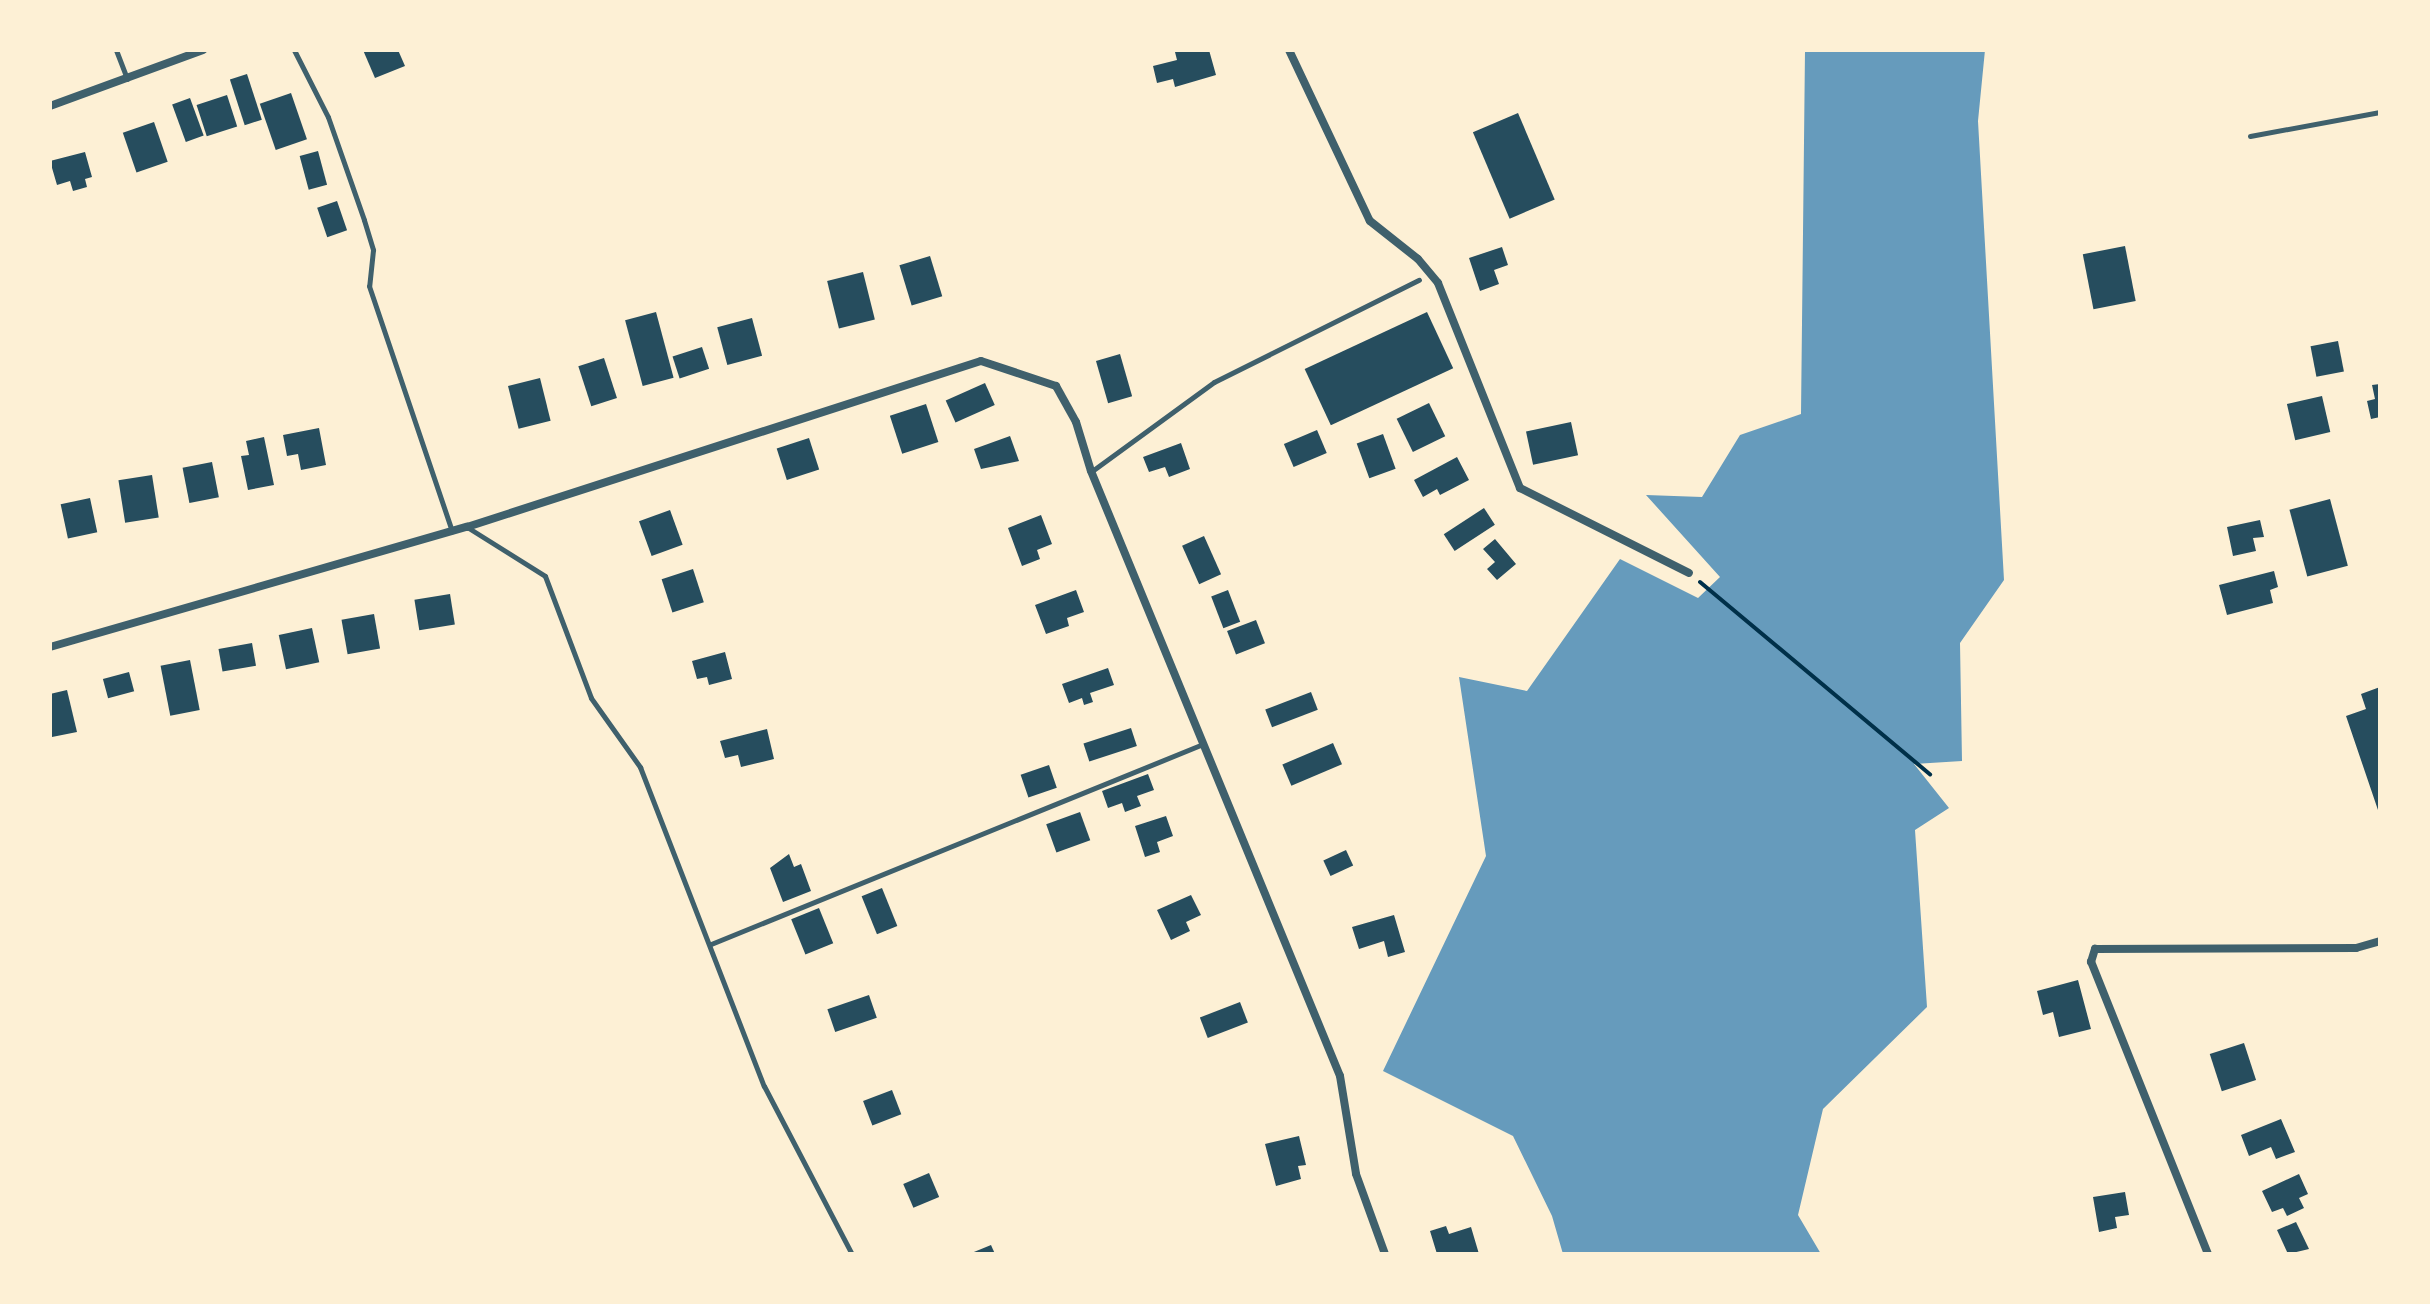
<!DOCTYPE html>
<style>
body{margin:0}
#map{position:relative;width:2430px;height:1304px;overflow:hidden;background:#fdf0d5;font-family:"Fira Sans Condensed",sans-serif}
div>[style]{position:absolute}
.water>*{inset:0;background:#669bbc}
.building>*{inset:0;background:#264d5e;transform-origin:0 0}
.path>*{height:4px;margin:-2px;padding:0 2px;transform-origin:2px;border-radius:2px;background:#003049}
.service>*{height:5px;margin:-2.5px;padding:0 2.5px;transform-origin:2.5px;border-radius:2.5px;background:#3f606c}
.minor>*{height:8px;margin:-4px;padding:0 4px;transform-origin:4px;border-radius:4px;background:#3f606c}
span{translate:-50% -50%;white-space:nowrap;text-align:center;line-height:1.15;-webkit-text-stroke:7px #fdf0d5;paint-order:stroke}
.frame{position:absolute;inset:0;border:52px solid #fdf0d5;pointer-events:none}
</style>
<div id="map">
<div class="water">
<i style="clip-path:polygon(1805px 50px,1985px 50px,1978px 121px,2004px 580px,1960px 643px,1962px 761px,1914px 764px,1949px 808px,1915px 830px,1927px 1007px,1823px 1109px,1798px 1215px,1821px 1254px,1563px 1254px,1552px 1216px,1513px 1136px,1383px 1071px,1486px 856px,1459px 677px,1527px 691px,1620px 559px,1698px 598px,1720px 577px,1646px 495px,1702px 497px,1740px 435px,1801px 414px)"></i>
</div>
<div class="building">
<i style="clip-path:polygon(363px 50px,398px 50px,405px 66px,375px 78px)"></i>
<i style="clip-path:polygon(1209px 50px,1216px 75px,1175px 87px,1173px 79px,1157px 83px,1153px 66px,1177px 60px,1175px 52px)"></i>
<i style="left:247px;top:74px;width:48px;height:18px;rotate:72deg"></i>
<i style="left:291px;top:93px;width:49px;height:33px;rotate:71deg"></i>
<i style="left:227px;top:95px;width:33px;height:32px;rotate:72deg"></i>
<i style="left:190px;top:98px;width:40px;height:19px;rotate:70deg"></i>
<i style="left:1518px;top:113px;width:94px;height:49px;rotate:67deg"></i>
<i style="left:154px;top:122px;width:42px;height:33px;rotate:71deg"></i>
<i style="left:318px;top:151px;width:35px;height:19px;rotate:75deg"></i>
<i style="clip-path:polygon(85px 152px,92px 177px,85px 179px,87px 187px,73px 191px,70px 181px,57px 185px,50px 161px)"></i>
<i style="left:337px;top:201px;width:31px;height:21px;rotate:71deg"></i>
<i style="left:2125px;top:246px;width:56px;height:43px;rotate:79deg"></i>
<i style="clip-path:polygon(1502px 247px,1508px 265px,1494px 270px,1499px 284px,1480px 291px,1469px 258px)"></i>
<i style="left:930px;top:256px;width:42px;height:32px;rotate:73deg"></i>
<i style="left:863px;top:272px;width:49px;height:37px;rotate:76deg"></i>
<i style="left:656px;top:312px;width:68px;height:32px;rotate:75deg"></i>
<i style="left:1427px;top:312px;width:62px;height:135px;rotate:65deg"></i>
<i style="left:752px;top:318px;width:39px;height:36px;rotate:75deg"></i>
<i style="left:2338px;top:341px;width:31px;height:28px;rotate:79deg"></i>
<i style="left:702px;top:347px;width:23px;height:31px;rotate:72deg"></i>
<i style="left:1120px;top:354px;width:44px;height:25px;rotate:74deg"></i>
<i style="left:604px;top:358px;width:42px;height:27px;rotate:72deg"></i>
<i style="left:540px;top:378px;width:44px;height:33px;rotate:76deg"></i>
<i style="left:985px;top:383px;width:24px;height:43px;rotate:66deg"></i>
<i style="clip-path:polygon(2380px 384px,2380px 417px,2371px 419px,2367px 401px,2375px 399px,2372px 385px)"></i>
<i style="left:2322px;top:396px;width:37px;height:36px;rotate:77deg"></i>
<i style="left:1429px;top:403px;width:37px;height:36px;rotate:64deg"></i>
<i style="left:926px;top:404px;width:40px;height:38px;rotate:72deg"></i>
<i style="left:1571px;top:422px;width:34px;height:46px;rotate:78deg"></i>
<i style="clip-path:polygon(319px 428px,326px 465px,301px 470px,298px 454px,287px 456px,283px 435px)"></i>
<i style="left:1317px;top:430px;width:25px;height:36px;rotate:67deg"></i>
<i style="left:1383px;top:434px;width:37px;height:28px;rotate:70deg"></i>
<i style="clip-path:polygon(1010px 436px,1019px 461px,981px 469px,974px 449px)"></i>
<i style="clip-path:polygon(264px 437px,274px 485px,248px 490px,241px 456px,249px 455px,246px 441px)"></i>
<i style="left:809px;top:438px;width:33px;height:34px;rotate:72deg"></i>
<i style="clip-path:polygon(1181px 443px,1190px 469px,1169px 477px,1165px 467px,1149px 472px,1143px 457px)"></i>
<i style="clip-path:polygon(1457px 457px,1469px 480px,1440px 495px,1437px 489px,1423px 497px,1414px 480px)"></i>
<i style="left:212px;top:462px;width:36px;height:30px;rotate:79deg"></i>
<i style="left:152px;top:475px;width:43px;height:34px;rotate:81deg"></i>
<i style="left:90px;top:498px;width:35px;height:30px;rotate:78deg"></i>
<i style="left:2330px;top:499px;width:69px;height:42px;rotate:75deg"></i>
<i style="left:1484px;top:508px;width:20px;height:48px;rotate:57deg"></i>
<i style="left:670px;top:510px;width:37px;height:33px;rotate:70deg"></i>
<i style="clip-path:polygon(1041px 515px,1052px 544px,1037px 550px,1040px 559px,1022px 566px,1008px 528px)"></i>
<i style="clip-path:polygon(2260px 520px,2264px 537px,2253px 538px,2256px 551px,2233px 556px,2227px 527px)"></i>
<i style="left:1204px;top:536px;width:42px;height:24px;rotate:66deg"></i>
<i style="clip-path:polygon(1495px 539px,1516px 564px,1497px 580px,1487px 569px,1495px 562px,1483px 549px)"></i>
<i style="left:693px;top:569px;width:35px;height:33px;rotate:72deg"></i>
<i style="clip-path:polygon(2274px 571px,2278px 587px,2270px 590px,2273px 603px,2227px 615px,2219px 585px)"></i>
<i style="clip-path:polygon(1076px 590px,1084px 612px,1067px 618px,1069px 626px,1046px 634px,1035px 605px)"></i>
<i style="left:1228px;top:590px;width:34px;height:18px;rotate:69deg"></i>
<i style="left:450px;top:594px;width:31px;height:36px;rotate:81deg"></i>
<i style="left:374px;top:614px;width:35px;height:33px;rotate:80deg"></i>
<i style="left:1256px;top:620px;width:25px;height:31px;rotate:69deg"></i>
<i style="left:312px;top:628px;width:35px;height:34px;rotate:78deg"></i>
<i style="left:252px;top:643px;width:23px;height:34px;rotate:80deg"></i>
<i style="clip-path:polygon(725px 652px,732px 679px,709px 685px,707px 677px,697px 679px,692px 661px)"></i>
<i style="left:190px;top:660px;width:51px;height:30px;rotate:79deg"></i>
<i style="clip-path:polygon(1108px 668px,1114px 685px,1090px 693px,1093px 702px,1084px 705px,1082px 698px,1069px 703px,1062px 684px)"></i>
<i style="left:129px;top:672px;width:20px;height:27px;rotate:75deg"></i>
<i style="clip-path:polygon(2380px 687px,2380px 813px,2379px 813px,2346px 716px,2366px 709px,2361px 694px)"></i>
<i style="clip-path:polygon(67px 690px,77px 732px,52px 737px,50px 694px)"></i>
<i style="left:1311px;top:692px;width:19px;height:49px;rotate:69deg"></i>
<i style="left:1131px;top:728px;width:19px;height:50px;rotate:72deg"></i>
<i style="clip-path:polygon(767px 729px,774px 759px,741px 767px,738px 755px,725px 758px,720px 741px)"></i>
<i style="left:1333px;top:743px;width:23px;height:55px;rotate:67deg"></i>
<i style="left:1049px;top:765px;width:24px;height:30px;rotate:71deg"></i>
<i style="clip-path:polygon(1148px 774px,1154px 790px,1137px 796px,1141px 806px,1125px 812px,1122px 803px,1108px 808px,1102px 791px)"></i>
<i style="left:1080px;top:812px;width:30px;height:36px;rotate:70deg"></i>
<i style="clip-path:polygon(1166px 816px,1173px 836px,1157px 842px,1160px 852px,1145px 857px,1135px 826px)"></i>
<i style="left:1346px;top:850px;width:17px;height:25px;rotate:65deg"></i>
<i style="clip-path:polygon(789px 854px,794px 867px,801px 864px,811px 891px,783px 902px,770px 868px)"></i>
<i style="left:882px;top:888px;width:41px;height:22px;rotate:68deg"></i>
<i style="clip-path:polygon(1191px 895px,1201px 915px,1186px 922px,1190px 931px,1171px 940px,1157px 910px)"></i>
<i style="left:819px;top:908px;width:38px;height:30px;rotate:68deg"></i>
<i style="clip-path:polygon(1394px 915px,1405px 952px,1388px 957px,1384px 941px,1359px 949px,1352px 927px)"></i>
<i style="clip-path:polygon(2078px 980px,2091px 1029px,2059px 1037px,2053px 1012px,2043px 1015px,2037px 991px)"></i>
<i style="left:869px;top:995px;width:24px;height:44px;rotate:71deg"></i>
<i style="left:1240px;top:1002px;width:22px;height:43px;rotate:69deg"></i>
<i style="left:2244px;top:1043px;width:39px;height:36px;rotate:72deg"></i>
<i style="left:892px;top:1090px;width:26px;height:31px;rotate:69deg"></i>
<i style="clip-path:polygon(2281px 1119px,2295px 1152px,2276px 1159px,2271px 1147px,2249px 1156px,2241px 1135px)"></i>
<i style="clip-path:polygon(1299px 1136px,1306px 1165px,1298px 1166px,1301px 1179px,1276px 1186px,1265px 1144px)"></i>
<i style="left:929px;top:1173px;width:26px;height:28px;rotate:67deg"></i>
<i style="clip-path:polygon(2299px 1174px,2308px 1194px,2299px 1198px,2304px 1208px,2287px 1216px,2283px 1208px,2272px 1212px,2262px 1191px)"></i>
<i style="clip-path:polygon(2125px 1192px,2129px 1215px,2115px 1217px,2117px 1228px,2099px 1232px,2093px 1197px)"></i>
<i style="clip-path:polygon(2296px 1222px,2309px 1249px,2288px 1254px,2277px 1230px)"></i>
<i style="clip-path:polygon(1446px 1226px,1449px 1234px,1471px 1227px,1479px 1254px,1437px 1254px,1430px 1231px)"></i>
<i style="clip-path:polygon(991px 1245px,995px 1254px,969px 1254px)"></i>
</div>
<div class="path">
<i style="left:1700px;top:582px;width:300px;rotate:39.9deg"></i>
</div>
<div class="service">
<i style="left:116px;top:50px;width:31px;rotate:69deg"></i>
<i style="left:294px;top:50px;width:75px;rotate:63.1deg"></i>
<i style="left:328px;top:117px;width:109px;rotate:70.7deg"></i>
<i style="left:364px;top:220px;width:31px;rotate:73deg"></i>
<i style="left:373px;top:250px;width:36px;rotate:96deg"></i>
<i style="left:369px;top:286px;width:259px;rotate:71.3deg"></i>
<i style="left:2250px;top:136px;width:132px;rotate:-10.5deg"></i>
<i style="left:1092px;top:471px;width:151px;rotate:-36.1deg"></i>
<i style="left:1214px;top:382px;width:229px;rotate:-26.5deg"></i>
<i style="left:467px;top:527px;width:92px;rotate:32.1deg"></i>
<i style="left:545px;top:576px;width:130px;rotate:69.3deg"></i>
<i style="left:591px;top:698px;width:85px;rotate:54.6deg"></i>
<i style="left:640px;top:767px;width:342px;rotate:68.8deg"></i>
<i style="left:764px;top:1086px;width:190px;rotate:62.4deg"></i>
<i style="left:711px;top:944px;width:531px;rotate:-22.12deg"></i>
</div>
<div class="minor">
<i style="left:1289px;top:50px;width:189px;rotate:64.7deg"></i>
<i style="left:1370px;top:221px;width:61px;rotate:38.4deg"></i>
<i style="left:1418px;top:259px;width:31px;rotate:50deg"></i>
<i style="left:1438px;top:283px;width:221px;rotate:68.2deg"></i>
<i style="left:1520px;top:488px;width:189px;rotate:26.7deg"></i>
<i style="left:50px;top:106px;width:163px;rotate:-20.1deg"></i>
<i style="left:50px;top:647px;width:434px;rotate:-16.1deg"></i>
<i style="left:467px;top:527px;width:540px;rotate:-17.9deg"></i>
<i style="left:981px;top:361px;width:79px;rotate:18.4deg"></i>
<i style="left:1056px;top:386px;width:41px;rotate:60.9deg"></i>
<i style="left:1076px;top:422px;width:51px;rotate:73deg"></i>
<i style="left:1091px;top:471px;width:654px;rotate:67.63deg"></i>
<i style="left:1340px;top:1076px;width:99px;rotate:80.7deg"></i>
<i style="left:1356px;top:1174px;width:85px;rotate:70.1deg"></i>
<i style="left:2208px;top:1254px;width:315px;rotate:-111.8deg"></i>
<i style="left:2091px;top:962px;width:14px;rotate:-73deg"></i>
<i style="left:2095px;top:949px;width:261px;rotate:-0.2deg"></i>
<i style="left:2356px;top:948px;width:25px;rotate:-16deg"></i>
</div>
<div class="frame"></div>
</div>
